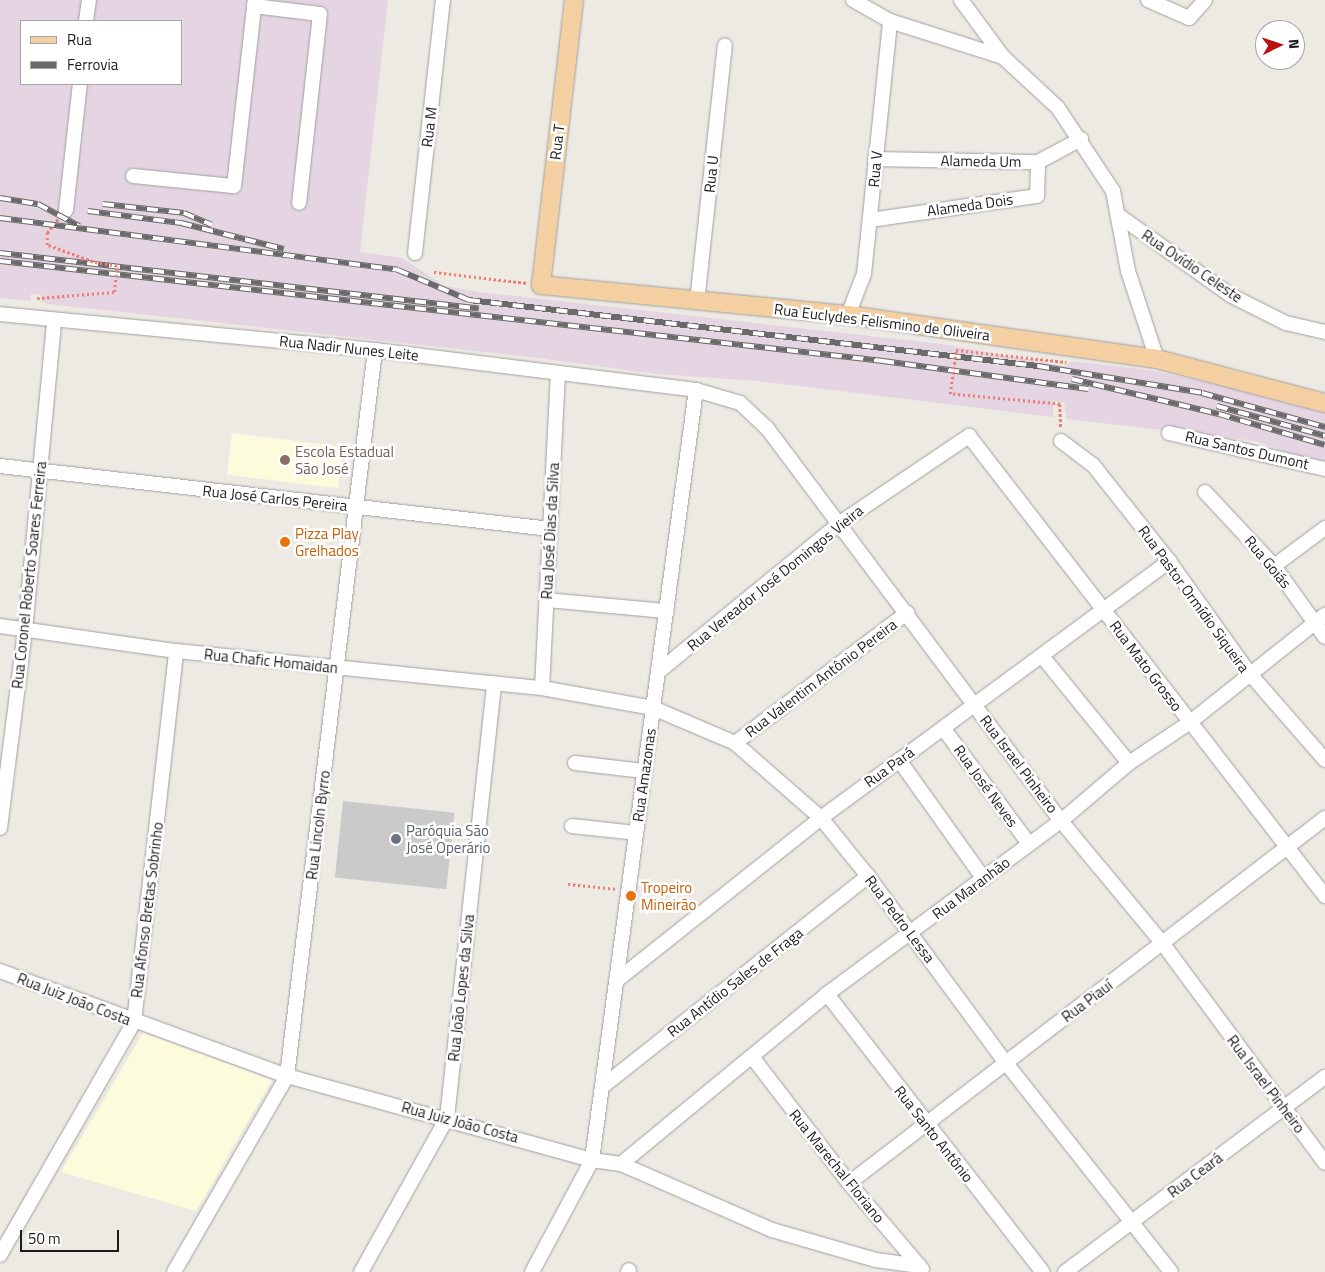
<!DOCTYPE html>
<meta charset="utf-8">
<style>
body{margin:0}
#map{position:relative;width:1325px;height:1272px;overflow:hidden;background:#ede9e3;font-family:"Titillium Web",sans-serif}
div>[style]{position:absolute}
.industrial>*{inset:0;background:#e5d5e3}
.education>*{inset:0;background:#fcfcdd;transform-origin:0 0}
.religious>*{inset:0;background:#cacaca;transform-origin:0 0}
.path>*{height:2.5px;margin-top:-1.25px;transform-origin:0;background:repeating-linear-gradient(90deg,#ee7e73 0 2.5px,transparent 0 5px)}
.roads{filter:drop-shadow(0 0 1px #a0a0a0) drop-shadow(0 0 1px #a0a0a0)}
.minor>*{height:14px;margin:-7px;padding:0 7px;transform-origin:7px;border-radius:7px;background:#fff}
.major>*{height:18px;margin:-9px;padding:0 9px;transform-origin:9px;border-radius:9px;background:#f4cfa1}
.rail>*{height:5.5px;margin-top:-2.75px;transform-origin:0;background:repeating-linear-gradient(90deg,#fff 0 11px,#6a6a6a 0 22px);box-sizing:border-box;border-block:1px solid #6a6a6a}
.path-bridge>*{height:2.5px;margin-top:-1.25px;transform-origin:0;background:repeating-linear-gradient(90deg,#ee7e73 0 2.5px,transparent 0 5px)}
.dots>*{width:14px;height:14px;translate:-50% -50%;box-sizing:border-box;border:2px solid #fff;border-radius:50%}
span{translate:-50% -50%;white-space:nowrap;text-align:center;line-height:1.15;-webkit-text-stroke:5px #fff;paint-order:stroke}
.street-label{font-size:15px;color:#1c1c1c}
.education-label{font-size:15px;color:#785e54}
.left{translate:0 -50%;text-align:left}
.food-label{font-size:15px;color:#c56008}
.worship-label{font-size:15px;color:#5b616d}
.legend{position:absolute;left:20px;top:20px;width:162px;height:65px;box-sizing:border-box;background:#fff;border:1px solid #a4a4a4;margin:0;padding:6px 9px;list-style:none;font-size:15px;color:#1c1c1c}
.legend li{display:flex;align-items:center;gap:10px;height:25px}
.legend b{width:25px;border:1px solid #a4a4a4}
.north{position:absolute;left:1255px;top:20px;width:50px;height:50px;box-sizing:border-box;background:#fff;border:1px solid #a4a4a4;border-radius:50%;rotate:86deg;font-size:14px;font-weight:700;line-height:20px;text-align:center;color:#1c1c1c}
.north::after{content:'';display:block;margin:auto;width:18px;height:22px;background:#b91012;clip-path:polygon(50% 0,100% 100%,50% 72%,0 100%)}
.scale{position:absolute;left:20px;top:1230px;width:99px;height:22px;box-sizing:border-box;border:2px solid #1c1c1c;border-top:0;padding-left:6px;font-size:15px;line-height:18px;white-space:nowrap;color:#1c1c1c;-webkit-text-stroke:4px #fff;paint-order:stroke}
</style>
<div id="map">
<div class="industrial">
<i style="clip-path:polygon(evenodd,0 0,388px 0,360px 252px,402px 258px,445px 286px,478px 292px,941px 344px,1064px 366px,1072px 361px,1155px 371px,1231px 388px,1325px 413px,1325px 466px,1256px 441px,1067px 419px,1064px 402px,1053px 401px,1053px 417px,758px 381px,656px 374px,530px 357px,48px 304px,42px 302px,41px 295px,31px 294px,30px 301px,0 298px,0 0,21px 21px,181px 21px,181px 84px,21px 84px,21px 21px)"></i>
</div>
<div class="education">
<i style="left:232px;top:433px;width:112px;height:42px;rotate:7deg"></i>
<i style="clip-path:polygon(143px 1033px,272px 1080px,196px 1211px,61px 1172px)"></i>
</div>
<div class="religious">
<i style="left:343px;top:801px;width:112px;height:77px;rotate:6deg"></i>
</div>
<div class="path">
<i style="left:47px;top:245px;width:12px;rotate:-90deg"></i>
<i style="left:47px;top:233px;width:18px;rotate:-52deg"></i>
<i style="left:434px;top:272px;width:94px;rotate:6.7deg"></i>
<i style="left:1060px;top:404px;width:24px;rotate:88deg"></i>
<i style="left:568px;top:884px;width:49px;rotate:5.8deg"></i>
</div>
<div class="roads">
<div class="minor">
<i style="left:853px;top:0;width:43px;rotate:29.6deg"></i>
<i style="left:890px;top:21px;width:119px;rotate:17.7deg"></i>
<i style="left:961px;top:0;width:71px;rotate:53.6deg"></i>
<i style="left:1003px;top:57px;width:75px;rotate:42.8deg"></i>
<i style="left:1058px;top:108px;width:100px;rotate:56.5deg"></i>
<i style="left:1113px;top:191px;width:81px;rotate:79.4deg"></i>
<i style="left:1128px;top:271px;width:93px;rotate:71.8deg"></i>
<i style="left:1148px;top:0;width:45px;rotate:23.7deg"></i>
<i style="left:1189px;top:18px;width:24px;rotate:-48deg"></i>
<i style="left:254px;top:6px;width:66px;rotate:6.9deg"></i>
<i style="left:320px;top:14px;width:190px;rotate:96.3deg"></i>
<i style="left:86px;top:21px;width:21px;rotate:-82deg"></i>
<i style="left:875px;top:159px;width:163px;rotate:1.1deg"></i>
<i style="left:1038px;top:162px;width:49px;rotate:-28.1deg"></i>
<i style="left:133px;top:176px;width:101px;rotate:5.7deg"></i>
<i style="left:234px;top:186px;width:187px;rotate:-83.6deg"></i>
<i style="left:66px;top:210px;width:127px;rotate:-83.7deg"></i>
<i style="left:1118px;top:215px;width:138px;rotate:35.5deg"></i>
<i style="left:1230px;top:295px;width:63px;rotate:26.6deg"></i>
<i style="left:1286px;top:323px;width:40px;rotate:13deg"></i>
<i style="left:870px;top:220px;width:169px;rotate:-8.2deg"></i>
<i style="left:1037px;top:196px;width:34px;rotate:-88deg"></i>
<i style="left:415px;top:253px;width:255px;rotate:-83.7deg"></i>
<i style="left:697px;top:302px;width:258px;rotate:-83.8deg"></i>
<i style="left:0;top:314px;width:377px;rotate:5.5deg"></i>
<i style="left:375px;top:350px;width:323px;rotate:7.1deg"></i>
<i style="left:696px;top:390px;width:46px;rotate:16.5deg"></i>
<i style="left:740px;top:403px;width:37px;rotate:43deg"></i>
<i style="left:767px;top:428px;width:491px;rotate:53.2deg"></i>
<i style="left:1061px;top:821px;width:160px;rotate:50.3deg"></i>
<i style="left:1163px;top:944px;width:272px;rotate:53.5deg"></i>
<i style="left:848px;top:315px;width:44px;rotate:-68.7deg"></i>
<i style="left:864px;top:274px;width:254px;rotate:-84.1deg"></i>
<i style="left:1169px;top:433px;width:160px;rotate:13deg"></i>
<i style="left:1061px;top:441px;width:40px;rotate:37deg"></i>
<i style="left:1093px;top:465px;width:122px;rotate:51.6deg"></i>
<i style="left:1169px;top:561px;width:139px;rotate:54.4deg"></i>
<i style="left:1250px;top:674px;width:114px;rotate:48.9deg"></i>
<i style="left:0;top:466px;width:554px;rotate:6.53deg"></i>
<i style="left:1205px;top:492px;width:101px;rotate:47deg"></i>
<i style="left:1274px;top:566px;width:87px;rotate:54.3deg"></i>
<i style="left:1274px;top:566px;width:64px;rotate:-36.7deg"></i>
<i style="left:547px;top:600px;width:120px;rotate:5.3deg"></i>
<i style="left:0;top:626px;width:178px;rotate:8.1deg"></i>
<i style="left:176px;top:651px;width:368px;rotate:5.8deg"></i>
<i style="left:542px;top:688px;width:113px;rotate:10.2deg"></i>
<i style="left:653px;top:708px;width:89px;rotate:23.1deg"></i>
<i style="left:735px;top:743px;width:114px;rotate:41.1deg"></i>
<i style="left:821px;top:818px;width:75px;rotate:51deg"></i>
<i style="left:868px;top:876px;width:232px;rotate:53.6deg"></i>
<i style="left:1006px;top:1063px;width:266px;rotate:51.7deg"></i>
<i style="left:1042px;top:656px;width:138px;rotate:50.9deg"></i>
<i style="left:658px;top:672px;width:235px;rotate:-39.3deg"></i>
<i style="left:840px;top:523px;width:156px;rotate:-34deg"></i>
<i style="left:969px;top:436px;width:582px;rotate:52.26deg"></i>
<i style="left:542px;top:688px;width:314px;rotate:-87.1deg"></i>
<i style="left:943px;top:728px;width:144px;rotate:53.4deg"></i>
<i style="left:735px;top:743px;width:216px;rotate:-37.1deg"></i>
<i style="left:899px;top:760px;width:146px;rotate:54.5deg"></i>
<i style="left:575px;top:763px;width:69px;rotate:6.6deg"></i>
<i style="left:572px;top:826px;width:64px;rotate:6.2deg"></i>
<i style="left:0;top:828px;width:200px;rotate:-82.8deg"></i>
<i style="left:25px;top:630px;width:310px;rotate:-84.6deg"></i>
<i style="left:0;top:971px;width:306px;rotate:20.1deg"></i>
<i style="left:287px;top:1076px;width:316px;rotate:15.4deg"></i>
<i style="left:592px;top:1160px;width:29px;rotate:8deg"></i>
<i style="left:621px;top:1164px;width:165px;rotate:23.6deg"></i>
<i style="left:772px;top:1230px;width:108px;rotate:16.1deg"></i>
<i style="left:876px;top:1260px;width:44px;rotate:7.8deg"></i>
<i style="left:616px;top:981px;width:262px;rotate:-38.5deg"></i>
<i style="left:821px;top:818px;width:433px;rotate:-36.4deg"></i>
<i style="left:827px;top:994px;width:352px;rotate:52.2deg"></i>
<i style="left:753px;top:1058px;width:158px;rotate:52.5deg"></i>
<i style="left:849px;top:1183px;width:113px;rotate:49.7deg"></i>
<i style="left:602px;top:1087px;width:340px;rotate:-38.4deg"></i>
<i style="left:621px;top:1164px;width:267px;rotate:-39.5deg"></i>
<i style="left:827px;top:994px;width:291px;rotate:-36.5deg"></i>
<i style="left:1061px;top:821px;width:89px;rotate:-40.5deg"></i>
<i style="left:1129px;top:763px;width:72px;rotate:-33.7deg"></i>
<i style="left:1189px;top:723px;width:174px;rotate:-38.5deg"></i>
<i style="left:849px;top:1183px;width:600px;rotate:-37.48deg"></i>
<i style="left:0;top:1255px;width:269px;rotate:-60.1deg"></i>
<i style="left:134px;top:1022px;width:373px;rotate:-83.5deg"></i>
<i style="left:174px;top:1272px;width:226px;rotate:-60deg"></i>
<i style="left:287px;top:1076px;width:731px;rotate:-83.09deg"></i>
<i style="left:361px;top:1272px;width:176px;rotate:-60.8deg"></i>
<i style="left:447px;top:1118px;width:437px;rotate:-83.8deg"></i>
<i style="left:532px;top:1272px;width:127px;rotate:-61.8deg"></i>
<i style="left:592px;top:1160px;width:777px;rotate:-82.31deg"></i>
<i style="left:628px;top:1272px;width:2px;rotate:-63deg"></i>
<i style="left:1065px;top:1272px;width:325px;rotate:-36.9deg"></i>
</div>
<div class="major">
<i style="left:574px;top:0;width:287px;rotate:96.6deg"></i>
<i style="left:541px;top:285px;width:308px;rotate:5.6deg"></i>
<i style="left:848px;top:315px;width:312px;rotate:8.1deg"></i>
<i style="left:1157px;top:359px;width:174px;rotate:14.7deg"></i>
</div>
</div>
<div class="rail">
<i style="left:0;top:198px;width:38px;rotate:9deg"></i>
<i style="left:38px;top:204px;width:47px;rotate:28.2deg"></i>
<i style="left:103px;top:204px;width:81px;rotate:6.3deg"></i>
<i style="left:184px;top:213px;width:30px;rotate:23deg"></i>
<i style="left:88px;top:211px;width:94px;rotate:7.4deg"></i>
<i style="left:181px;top:223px;width:106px;rotate:14.2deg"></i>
<i style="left:0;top:218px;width:401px;rotate:7.4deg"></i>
<i style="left:398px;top:270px;width:77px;rotate:22.9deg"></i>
<i style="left:469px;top:300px;width:573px;rotate:6.62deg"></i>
<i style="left:1038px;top:366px;width:166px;rotate:9.3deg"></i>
<i style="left:1202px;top:393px;width:128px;rotate:15.5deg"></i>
<i style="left:0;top:253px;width:482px;rotate:6.6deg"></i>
<i style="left:0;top:261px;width:889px;rotate:6.46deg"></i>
<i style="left:883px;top:361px;width:207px;rotate:7.8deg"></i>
<i style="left:1072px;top:379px;width:151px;rotate:13.4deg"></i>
<i style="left:1219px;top:414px;width:110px;rotate:16.3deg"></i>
<i style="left:1217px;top:406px;width:112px;rotate:15.5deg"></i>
</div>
<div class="path-bridge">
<i style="left:37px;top:298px;width:77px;rotate:-4.5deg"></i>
<i style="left:114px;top:292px;width:26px;rotate:-83deg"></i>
<i style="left:117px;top:266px;width:24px;rotate:-171deg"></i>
<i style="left:93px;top:262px;width:49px;rotate:-159.7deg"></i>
<i style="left:1060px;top:404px;width:110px;rotate:-174.8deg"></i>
<i style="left:950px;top:394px;width:44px;rotate:-82.2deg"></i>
<i style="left:956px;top:350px;width:111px;rotate:6.2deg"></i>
</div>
<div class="dots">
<i style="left:285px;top:460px;background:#8d6e63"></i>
<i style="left:285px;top:542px;background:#e8710a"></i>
<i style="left:396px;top:839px;background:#6b7280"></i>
<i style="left:631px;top:896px;background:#e8710a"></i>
</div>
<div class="street-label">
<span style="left:429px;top:127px;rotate:-83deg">Rua M</span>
<span style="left:557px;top:142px;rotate:-83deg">Rua T</span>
<span style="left:981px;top:161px;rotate:1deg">Alameda Um</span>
<span style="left:875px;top:169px;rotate:-85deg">Rua V</span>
<span style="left:711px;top:174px;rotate:-84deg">Rua U</span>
<span style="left:970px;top:205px;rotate:-8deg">Alameda Dois</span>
<span style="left:1192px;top:266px;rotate:34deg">Rua Ovídio Celeste</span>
<span style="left:882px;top:322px;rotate:7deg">Rua Euclydes Felismino de Oliveira</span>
<span style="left:349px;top:348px;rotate:6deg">Rua Nadir Nunes Leite</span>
<span style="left:1247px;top:450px;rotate:13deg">Rua Santos Dumont</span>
<span style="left:275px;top:498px;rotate:6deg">Rua José Carlos Pereira</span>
<span style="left:550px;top:531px;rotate:-87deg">Rua José Dias da Silva</span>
<span style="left:1268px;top:562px;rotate:50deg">Rua Goiás</span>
<span style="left:29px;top:575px;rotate:-84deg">Rua Coronel Roberto Soares Ferreira</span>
<span style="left:775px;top:578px;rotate:-39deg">Rua Vereador José Domingos Vieira</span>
<span style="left:1194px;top:599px;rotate:54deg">Rua Pastor Ormídio Siqueira</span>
<span style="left:271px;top:661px;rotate:6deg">Rua Chafic Homaidan</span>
<span style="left:1146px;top:666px;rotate:53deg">Rua Mato Grosso</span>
<span style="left:821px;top:678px;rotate:-37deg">Rua Valentim Antônio Pereira</span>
<span style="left:1019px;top:764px;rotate:53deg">Rua Israel Pinheiro</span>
<span style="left:889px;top:767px;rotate:-36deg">Rua Pará</span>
<span style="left:644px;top:775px;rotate:-82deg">Rua Amazonas</span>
<span style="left:986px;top:786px;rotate:54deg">Rua José Neves</span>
<span style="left:318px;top:825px;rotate:-83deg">Rua Lincoln Byrro</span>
<span style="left:971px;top:888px;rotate:-37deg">Rua Maranhão</span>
<span style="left:147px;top:910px;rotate:-83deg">Rua Afonso Bretas Sobrinho</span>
<span style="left:900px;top:919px;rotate:53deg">Rua Pedro Lessa</span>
<span style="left:735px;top:982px;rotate:-38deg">Rua Antídio Sales de Fraga</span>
<span style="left:461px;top:988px;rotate:-84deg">Rua João Lopes da Silva</span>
<span style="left:74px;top:999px;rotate:21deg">Rua Juiz João Costa</span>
<span style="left:1087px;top:1001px;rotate:-37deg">Rua Piauí</span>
<span style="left:1266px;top:1084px;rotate:53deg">Rua Israel Pinheiro</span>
<span style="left:460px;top:1122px;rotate:15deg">Rua Juiz João Costa</span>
<span style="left:934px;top:1134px;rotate:52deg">Rua Santo Antônio</span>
<span style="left:837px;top:1166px;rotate:51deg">Rua Marechal Floriano</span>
<span style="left:1195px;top:1175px;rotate:-37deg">Rua Ceará</span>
</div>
<div class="education-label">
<span class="left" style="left:295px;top:460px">Escola Estadual<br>São José</span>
</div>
<div class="food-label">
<span class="left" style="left:295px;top:542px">Pizza Play<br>Grelhados</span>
<span class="left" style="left:641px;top:896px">Tropeiro<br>Mineirão</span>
</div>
<div class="worship-label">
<span class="left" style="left:406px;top:839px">Paróquia São<br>José Operário</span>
</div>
<ul class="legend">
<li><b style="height:6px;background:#f4cfa1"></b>Rua</li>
<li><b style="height:6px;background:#6a6a6a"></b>Ferrovia</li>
</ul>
<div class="north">N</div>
<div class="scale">50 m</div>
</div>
